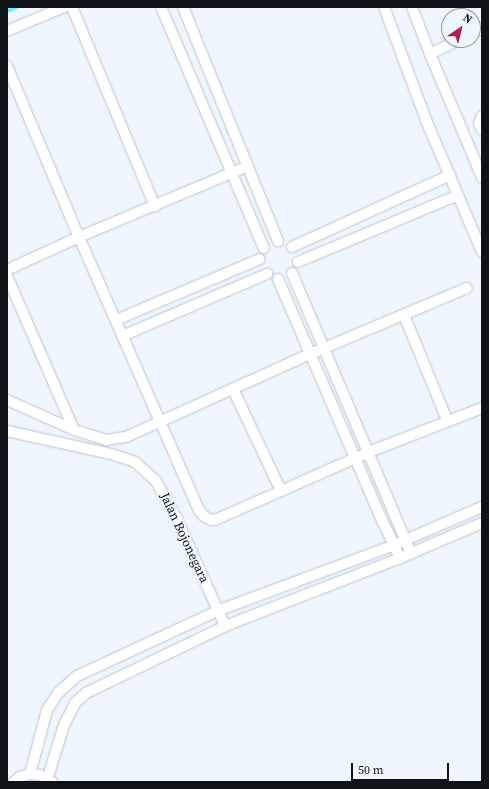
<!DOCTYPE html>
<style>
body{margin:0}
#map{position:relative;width:489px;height:789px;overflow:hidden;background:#eff6fe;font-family:"Source Serif 4",serif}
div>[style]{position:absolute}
.stream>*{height:4px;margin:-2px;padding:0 2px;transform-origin:2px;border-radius:2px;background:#6aeffa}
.roads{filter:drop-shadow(0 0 1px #bac6d3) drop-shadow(0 0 1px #bac6d3)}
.street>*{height:10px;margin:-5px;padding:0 5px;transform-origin:5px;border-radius:5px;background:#fff}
span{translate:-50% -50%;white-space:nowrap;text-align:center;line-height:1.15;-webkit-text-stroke:4px #eff6fe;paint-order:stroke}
.street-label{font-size:13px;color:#0f1317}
.frame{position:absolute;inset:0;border:8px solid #0f1317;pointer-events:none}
.north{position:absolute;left:441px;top:8px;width:40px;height:40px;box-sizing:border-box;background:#eff6fe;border:1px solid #959ba2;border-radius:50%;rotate:35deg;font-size:11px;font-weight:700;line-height:16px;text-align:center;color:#0f1317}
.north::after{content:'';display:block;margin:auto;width:14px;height:18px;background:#b32251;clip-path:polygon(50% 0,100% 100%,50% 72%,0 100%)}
.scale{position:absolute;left:351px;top:763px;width:98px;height:18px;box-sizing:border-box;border:2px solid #0f1317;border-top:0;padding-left:5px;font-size:12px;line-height:14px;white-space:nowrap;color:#0f1317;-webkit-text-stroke:3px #eff6fe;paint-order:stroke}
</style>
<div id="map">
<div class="stream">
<i style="left:7px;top:11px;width:11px;rotate:-22deg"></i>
</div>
<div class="roads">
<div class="street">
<i style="left:72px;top:7px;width:216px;rotate:67.4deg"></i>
<i style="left:161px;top:7px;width:262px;rotate:66.9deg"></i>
<i style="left:183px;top:7px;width:253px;rotate:67.9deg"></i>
<i style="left:384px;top:7px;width:121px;rotate:69.6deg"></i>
<i style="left:426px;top:120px;width:143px;rotate:67deg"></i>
<i style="left:412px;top:7px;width:50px;rotate:69deg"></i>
<i style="left:430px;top:54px;width:134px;rotate:67.1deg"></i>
<i style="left:7px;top:31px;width:62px;rotate:-22.8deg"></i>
<i style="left:473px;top:33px;width:10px;rotate:-24deg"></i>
<i style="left:430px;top:54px;width:32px;rotate:-26deg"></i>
<i style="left:7px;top:66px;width:186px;rotate:67.2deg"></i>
<i style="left:79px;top:237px;width:298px;rotate:66.3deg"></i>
<i style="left:199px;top:510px;width:8px;rotate:50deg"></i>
<i style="left:204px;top:516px;width:8px;rotate:30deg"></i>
<i style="left:211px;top:520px;width:6px;rotate:-9deg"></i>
<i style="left:217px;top:519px;width:70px;rotate:-23.6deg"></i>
<i style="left:482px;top:116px;width:8px;rotate:113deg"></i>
<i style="left:479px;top:123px;width:8px;rotate:67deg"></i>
<i style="left:292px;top:247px;width:174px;rotate:-24.5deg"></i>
<i style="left:298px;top:262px;width:173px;rotate:-22.7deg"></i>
<i style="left:7px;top:270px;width:79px;rotate:-24.6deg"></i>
<i style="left:79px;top:237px;width:183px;rotate:-22.8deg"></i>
<i style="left:292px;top:273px;width:305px;rotate:67deg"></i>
<i style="left:7px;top:276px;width:168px;rotate:66.5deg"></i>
<i style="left:278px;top:279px;width:258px;rotate:66.7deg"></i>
<i style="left:380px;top:516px;width:47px;rotate:64.5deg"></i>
<i style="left:404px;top:315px;width:113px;rotate:67.7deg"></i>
<i style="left:116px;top:320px;width:156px;rotate:-23deg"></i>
<i style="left:122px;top:336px;width:158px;rotate:-23.2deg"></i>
<i style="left:233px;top:389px;width:113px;rotate:64.8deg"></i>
<i style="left:281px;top:491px;width:96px;rotate:-23.9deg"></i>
<i style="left:369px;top:452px;width:121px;rotate:-21.3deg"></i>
<i style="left:7px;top:400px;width:73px;rotate:24.1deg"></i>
<i style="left:74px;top:430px;width:34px;rotate:17deg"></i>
<i style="left:106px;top:440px;width:20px;rotate:-9deg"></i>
<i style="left:126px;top:437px;width:202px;rotate:-24.3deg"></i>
<i style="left:310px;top:354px;width:170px;rotate:-22.8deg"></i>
<i style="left:7px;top:431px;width:107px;rotate:12.5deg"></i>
<i style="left:111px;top:454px;width:25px;rotate:18deg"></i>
<i style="left:135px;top:462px;width:28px;rotate:42deg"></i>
<i style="left:156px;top:481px;width:41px;rotate:60.9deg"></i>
<i style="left:176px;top:517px;width:120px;rotate:65.8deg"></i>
<i style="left:30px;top:774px;width:66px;rotate:-75.1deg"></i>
<i style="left:47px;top:710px;width:20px;rotate:-57deg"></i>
<i style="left:58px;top:693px;width:25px;rotate:-42deg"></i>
<i style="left:77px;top:676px;width:154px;rotate:-24.9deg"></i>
<i style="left:217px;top:611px;width:189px;rotate:-20.4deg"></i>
<i style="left:394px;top:545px;width:96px;rotate:-23.4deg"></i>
<i style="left:47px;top:780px;width:58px;rotate:-72.8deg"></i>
<i style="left:64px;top:725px;width:25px;rotate:-63deg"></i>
<i style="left:75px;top:703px;width:15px;rotate:-42deg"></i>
<i style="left:86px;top:693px;width:154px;rotate:-25.7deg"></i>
<i style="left:225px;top:626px;width:188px;rotate:-21.2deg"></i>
<i style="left:400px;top:558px;width:89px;rotate:-23.1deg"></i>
<i style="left:14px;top:782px;width:8px;rotate:-40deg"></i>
<i style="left:20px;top:777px;width:10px;rotate:-17deg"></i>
<i style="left:30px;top:774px;width:10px;rotate:6deg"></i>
<i style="left:40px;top:775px;width:14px;rotate:30deg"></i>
</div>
</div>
<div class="street-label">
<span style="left:184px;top:538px;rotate:65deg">Jalan Bojonegara</span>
</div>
<div class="frame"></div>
<div class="north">N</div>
<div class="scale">50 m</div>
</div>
